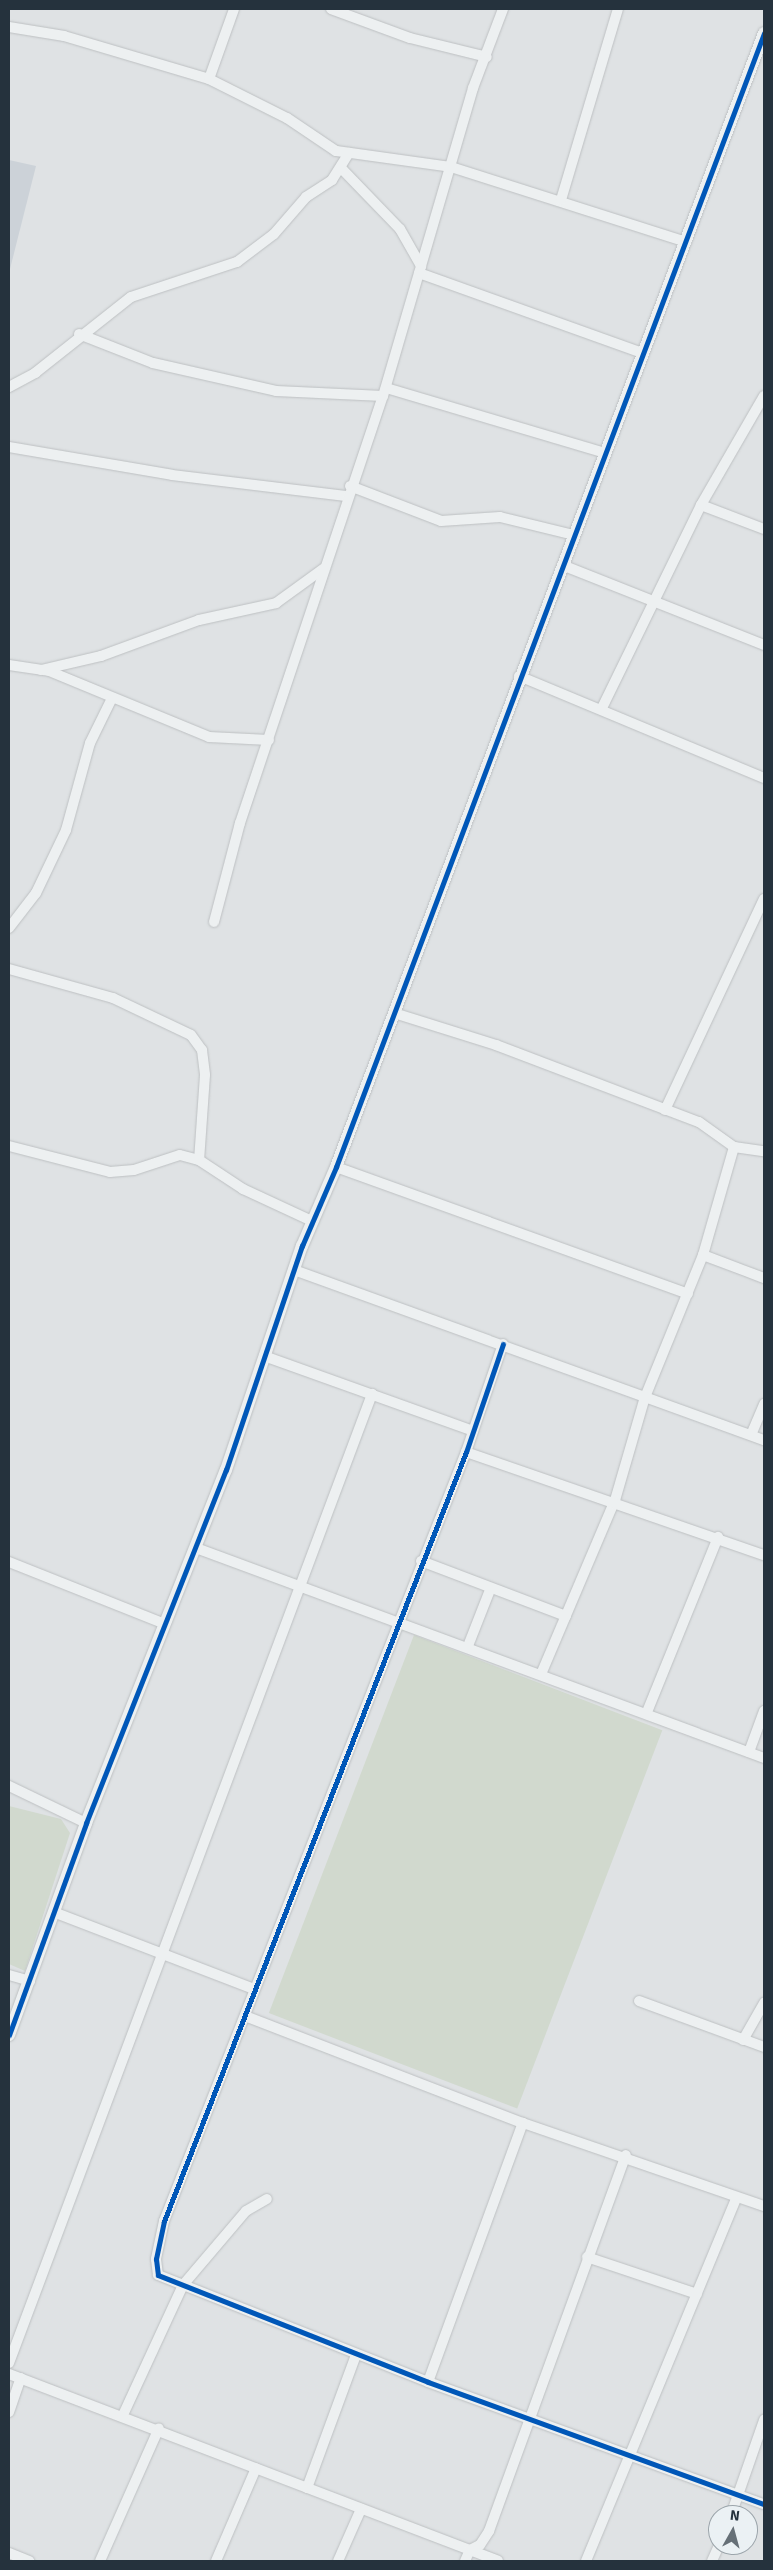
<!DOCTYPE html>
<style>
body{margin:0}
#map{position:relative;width:773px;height:2570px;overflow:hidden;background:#dfe2e4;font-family:Signika,sans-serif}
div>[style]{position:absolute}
.built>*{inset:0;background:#ccd2d8}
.green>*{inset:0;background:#d1d9ce;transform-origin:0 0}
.roads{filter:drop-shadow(0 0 1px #bdc0c2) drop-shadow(0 0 1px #bdc0c2)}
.minor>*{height:10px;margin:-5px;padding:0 5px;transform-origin:5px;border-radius:5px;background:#edf0f1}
.tertiary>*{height:12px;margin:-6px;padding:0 6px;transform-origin:6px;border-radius:6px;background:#edf0f1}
.cycleway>*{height:5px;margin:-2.5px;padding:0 2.5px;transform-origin:2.5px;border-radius:2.5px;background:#0057b8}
span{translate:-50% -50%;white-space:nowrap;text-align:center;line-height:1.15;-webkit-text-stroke:4.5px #ebf1f4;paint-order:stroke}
.frame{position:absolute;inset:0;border:10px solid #25323d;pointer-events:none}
.north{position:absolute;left:708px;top:2505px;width:50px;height:50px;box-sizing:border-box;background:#ebf1f4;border:1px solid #9ca5ab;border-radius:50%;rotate:7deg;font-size:14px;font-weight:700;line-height:20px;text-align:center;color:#25323d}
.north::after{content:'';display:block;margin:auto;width:18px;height:22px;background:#667077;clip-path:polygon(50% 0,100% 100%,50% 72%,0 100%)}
</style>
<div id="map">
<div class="built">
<i style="clip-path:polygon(9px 160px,36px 166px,9px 273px)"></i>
</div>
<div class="green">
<i style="left:414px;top:1635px;width:266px;height:405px;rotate:21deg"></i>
<i style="clip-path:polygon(9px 1806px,61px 1819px,70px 1833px,25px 1971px,9px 1964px)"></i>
</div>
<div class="roads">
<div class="minor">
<i style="left:331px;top:9px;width:84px;rotate:20.2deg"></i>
<i style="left:410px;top:38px;width:79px;rotate:13.9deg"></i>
<i style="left:9px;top:27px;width:56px;rotate:9.3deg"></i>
<i style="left:64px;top:36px;width:151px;rotate:16.5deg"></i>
<i style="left:209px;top:79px;width:87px;rotate:26.6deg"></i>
<i style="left:287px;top:118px;width:59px;rotate:34deg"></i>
<i style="left:336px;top:151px;width:116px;rotate:7.9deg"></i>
<i style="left:451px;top:167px;width:247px;rotate:17.7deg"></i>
<i style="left:209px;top:79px;width:74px;rotate:-70.3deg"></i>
<i style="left:341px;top:168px;width:85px;rotate:46deg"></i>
<i style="left:400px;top:229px;width:43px;rotate:60.4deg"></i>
<i style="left:561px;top:200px;width:199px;rotate:-73.4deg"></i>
<i style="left:419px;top:273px;width:238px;rotate:19.7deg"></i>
<i style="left:79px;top:334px;width:79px;rotate:21.4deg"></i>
<i style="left:153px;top:363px;width:126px;rotate:12.8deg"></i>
<i style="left:276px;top:391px;width:107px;rotate:2.7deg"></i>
<i style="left:9px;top:387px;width:30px;rotate:-28deg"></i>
<i style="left:35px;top:373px;width:122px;rotate:-38.4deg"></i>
<i style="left:131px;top:297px;width:112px;rotate:-18.3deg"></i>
<i style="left:237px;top:262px;width:46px;rotate:-37.1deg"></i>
<i style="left:274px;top:234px;width:49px;rotate:-49.1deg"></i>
<i style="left:306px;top:197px;width:31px;rotate:-33deg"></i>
<i style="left:332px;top:180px;width:32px;rotate:-58deg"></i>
<i style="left:386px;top:388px;width:228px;rotate:16.5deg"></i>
<i style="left:9px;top:447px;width:165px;rotate:9.7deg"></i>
<i style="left:172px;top:475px;width:175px;rotate:6.9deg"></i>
<i style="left:350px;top:486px;width:97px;rotate:21deg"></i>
<i style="left:441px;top:521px;width:59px;rotate:-3.9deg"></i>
<i style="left:500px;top:517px;width:76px;rotate:13.7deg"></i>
<i style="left:701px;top:505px;width:67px;rotate:20.9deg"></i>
<i style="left:562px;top:565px;width:217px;rotate:21.6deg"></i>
<i style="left:9px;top:665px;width:40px;rotate:8.5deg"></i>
<i style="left:49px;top:671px;width:173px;rotate:22.4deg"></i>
<i style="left:209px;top:737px;width:60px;rotate:2.9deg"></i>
<i style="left:41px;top:670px;width:62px;rotate:-13.1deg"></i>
<i style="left:101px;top:656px;width:104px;rotate:-20.2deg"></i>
<i style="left:199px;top:620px;width:79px;rotate:-12.4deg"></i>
<i style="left:276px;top:603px;width:58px;rotate:-35.9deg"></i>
<i style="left:519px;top:676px;width:265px;rotate:22.6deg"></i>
<i style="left:602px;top:708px;width:226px;rotate:-64deg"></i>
<i style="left:701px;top:505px;width:126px;rotate:-60deg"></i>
<i style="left:214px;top:922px;width:102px;rotate:-75.3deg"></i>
<i style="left:240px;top:823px;width:450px;rotate:-71.5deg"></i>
<i style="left:383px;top:396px;width:321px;rotate:-73.7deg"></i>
<i style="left:473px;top:88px;width:85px;rotate:-69.2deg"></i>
<i style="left:9px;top:928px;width:44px;rotate:-52.4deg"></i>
<i style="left:36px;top:893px;width:70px;rotate:-64.5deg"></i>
<i style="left:66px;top:830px;width:90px;rotate:-74.6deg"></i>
<i style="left:90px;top:743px;width:50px;rotate:-63.9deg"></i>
<i style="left:9px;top:969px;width:108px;rotate:15.6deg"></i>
<i style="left:113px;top:998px;width:86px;rotate:25.4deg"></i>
<i style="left:191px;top:1035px;width:19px;rotate:54deg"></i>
<i style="left:202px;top:1050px;width:25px;rotate:83deg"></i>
<i style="left:205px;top:1075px;width:85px;rotate:94deg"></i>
<i style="left:394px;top:1013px;width:107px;rotate:17.4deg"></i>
<i style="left:496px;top:1045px;width:217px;rotate:20.8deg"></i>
<i style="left:699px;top:1122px;width:43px;rotate:35.5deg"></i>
<i style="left:734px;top:1147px;width:112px;rotate:106deg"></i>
<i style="left:703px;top:1255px;width:153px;rotate:112.2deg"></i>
<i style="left:645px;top:1397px;width:107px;rotate:106.2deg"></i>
<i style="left:615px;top:1500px;width:189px;rotate:113deg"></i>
<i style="left:665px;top:1110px;width:233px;rotate:-64.9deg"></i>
<i style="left:9px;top:1146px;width:104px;rotate:14.4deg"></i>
<i style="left:110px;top:1172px;width:24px;rotate:-5deg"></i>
<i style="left:134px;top:1170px;width:48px;rotate:-18.1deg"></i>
<i style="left:180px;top:1155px;width:20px;rotate:15deg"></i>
<i style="left:199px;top:1160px;width:53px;rotate:33.4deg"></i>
<i style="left:243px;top:1189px;width:76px;rotate:24.9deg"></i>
<i style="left:734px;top:1147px;width:30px;rotate:8deg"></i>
<i style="left:336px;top:1167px;width:374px;rotate:19.8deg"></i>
<i style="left:703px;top:1255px;width:65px;rotate:20.7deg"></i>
<i style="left:294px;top:1270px;width:500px;rotate:19.9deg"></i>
<i style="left:503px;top:1344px;width:114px;rotate:108.9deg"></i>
<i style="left:466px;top:1452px;width:826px;rotate:111.44deg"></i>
<i style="left:164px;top:2221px;width:39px;rotate:102deg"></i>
<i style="left:156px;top:2259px;width:16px;rotate:83deg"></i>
<i style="left:158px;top:2275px;width:290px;rotate:21.6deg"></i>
<i style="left:428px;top:2382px;width:357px;rotate:20deg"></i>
<i style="left:264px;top:1356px;width:222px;rotate:19.7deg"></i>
<i style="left:751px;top:1435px;width:34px;rotate:-67deg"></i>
<i style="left:466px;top:1452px;width:315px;rotate:19.1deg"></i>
<i style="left:196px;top:1548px;width:606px;rotate:20.29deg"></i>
<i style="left:421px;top:1561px;width:155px;rotate:20.8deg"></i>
<i style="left:9px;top:1562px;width:168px;rotate:21.7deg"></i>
<i style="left:468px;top:1646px;width:60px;rotate:-68.6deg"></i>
<i style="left:647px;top:1712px;width:189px;rotate:-67.9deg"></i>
<i style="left:749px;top:1752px;width:44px;rotate:-69.9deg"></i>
<i style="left:9px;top:1786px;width:85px;rotate:25.7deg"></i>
<i style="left:56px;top:1913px;width:212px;rotate:21deg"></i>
<i style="left:9px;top:1975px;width:22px;rotate:16deg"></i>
<i style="left:639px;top:2001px;width:133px;rotate:20.2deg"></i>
<i style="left:245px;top:2016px;width:298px;rotate:21.1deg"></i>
<i style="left:523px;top:2123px;width:255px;rotate:19deg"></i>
<i style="left:743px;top:2040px;width:43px;rotate:-60.4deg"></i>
<i style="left:587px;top:2257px;width:116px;rotate:18.6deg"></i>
<i style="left:9px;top:2363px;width:1035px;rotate:-69.46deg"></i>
<i style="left:9px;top:2374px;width:493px;rotate:20.9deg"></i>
<i style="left:470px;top:2550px;width:11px;rotate:-27deg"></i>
<i style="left:480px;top:2545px;width:17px;rotate:-57deg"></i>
<i style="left:489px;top:2531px;width:400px;rotate:-70deg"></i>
<i style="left:428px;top:2382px;width:276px;rotate:-69.9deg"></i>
<i style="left:9px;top:2412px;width:36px;rotate:-71deg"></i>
<i style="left:123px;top:2415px;width:143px;rotate:-65.2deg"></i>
<i style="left:183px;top:2285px;width:97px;rotate:-49.6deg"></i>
<i style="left:246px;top:2211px;width:24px;rotate:-30deg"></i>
<i style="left:307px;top:2488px;width:142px;rotate:-69.8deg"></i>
<i style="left:731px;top:2515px;width:101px;rotate:-70.8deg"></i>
<i style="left:9px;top:2553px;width:22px;rotate:22deg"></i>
<i style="left:100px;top:2561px;width:145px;rotate:-66.1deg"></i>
<i style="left:216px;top:2561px;width:101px;rotate:-66.7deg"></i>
<i style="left:338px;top:2561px;width:57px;rotate:-66.1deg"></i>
<i style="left:465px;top:2561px;width:12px;rotate:-66deg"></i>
<i style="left:470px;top:2550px;width:30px;rotate:21deg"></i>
<i style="left:586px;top:2561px;width:393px;rotate:-67.5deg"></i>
<i style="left:712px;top:2561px;width:17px;rotate:-66deg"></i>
</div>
<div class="tertiary">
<i style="left:9px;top:2035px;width:226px;rotate:-70deg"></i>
<i style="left:86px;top:1823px;width:380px;rotate:-68.4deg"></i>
<i style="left:226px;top:1470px;width:237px;rotate:-71.3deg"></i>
<i style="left:302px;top:1246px;width:86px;rotate:-66.7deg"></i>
<i style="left:336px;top:1167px;width:1212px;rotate:-69.32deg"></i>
</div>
</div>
<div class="cycleway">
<i style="left:503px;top:1344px;width:114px;rotate:108.9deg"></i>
<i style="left:466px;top:1452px;width:826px;rotate:111.44deg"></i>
<i style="left:164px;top:2221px;width:39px;rotate:102deg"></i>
<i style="left:156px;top:2259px;width:16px;rotate:83deg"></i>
<i style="left:158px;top:2275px;width:290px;rotate:21.6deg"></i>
<i style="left:428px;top:2382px;width:357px;rotate:20deg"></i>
<i style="left:9px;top:2035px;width:226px;rotate:-70deg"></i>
<i style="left:86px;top:1823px;width:380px;rotate:-68.4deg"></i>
<i style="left:226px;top:1470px;width:237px;rotate:-71.3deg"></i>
<i style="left:302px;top:1246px;width:86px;rotate:-66.7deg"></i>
<i style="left:336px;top:1167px;width:1212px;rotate:-69.32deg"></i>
</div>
<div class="frame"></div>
<div class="north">N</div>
</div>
